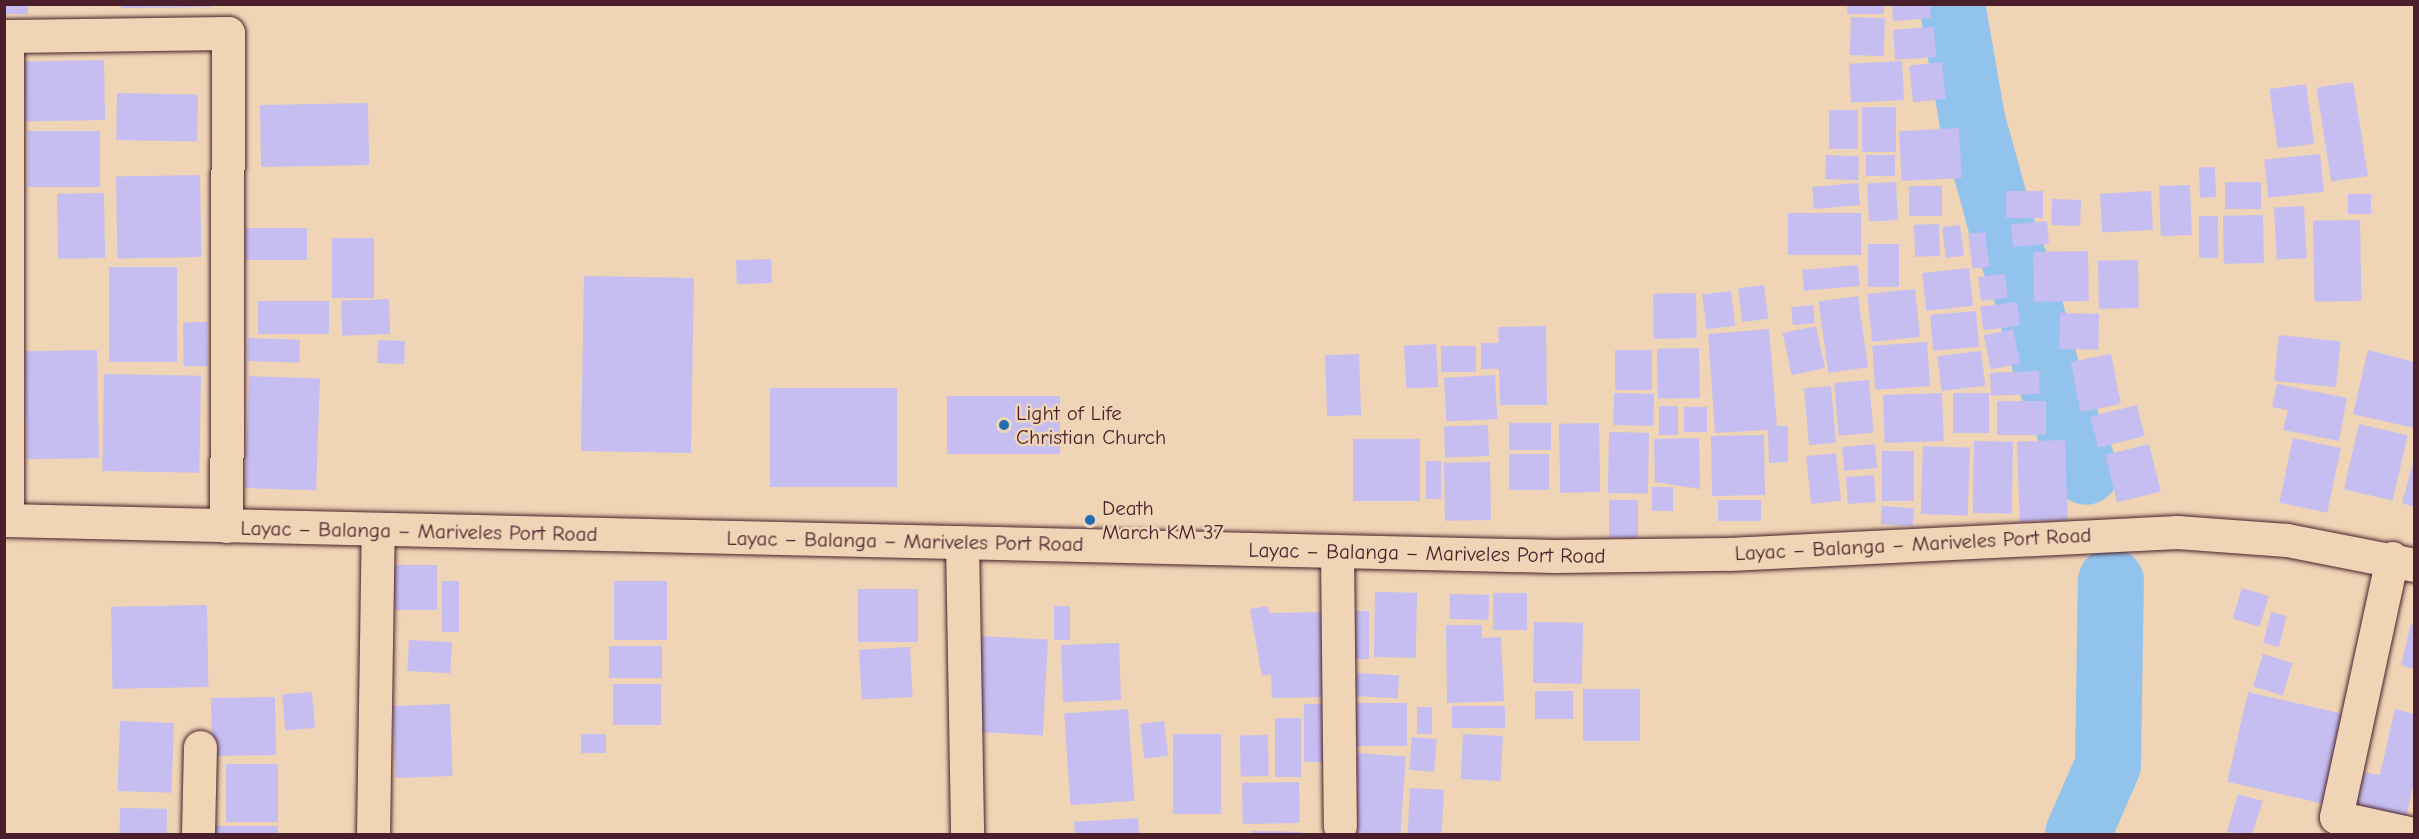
<!DOCTYPE html>
<meta charset="utf-8">
<style>
body{margin:0}
#map{position:relative;width:2419px;height:839px;overflow:hidden;background:#efd4b6;font-family:"Comic Neue",sans-serif}
div>[style]{position:absolute}
.river>*{height:66px;margin:-33px;padding:0 33px;transform-origin:33px;border-radius:33px;background:#91c3ed}
.building>*{inset:0;background:#c6bef0;transform-origin:0 0}
.roads{filter:drop-shadow(0 0 2px #4a1f2b) drop-shadow(0 0 2px #4a1f2b)}
.street>*{height:33px;margin:-16.5px;padding:0 16.5px;transform-origin:16.5px;border-radius:16.5px;background:#efd4b6}
.secondary>*{height:33px;margin:-16.5px;padding:0 16.5px;transform-origin:16.5px;border-radius:16.5px;background:#efd4b6}
.dots>*{width:16px;height:16px;translate:-50% -50%;box-sizing:border-box;border:3px solid #efd4b6;border-radius:50%}
span{translate:-50% -50%;white-space:nowrap;text-align:center;line-height:1.15;-webkit-text-stroke:5px #efd4b6;paint-order:stroke}
.poi-label{font-size:21px;color:#4a1f2b}
.left{translate:0 -50%;text-align:left}
.street-label{font-size:21px;color:#4a1f2b}
.frame{position:absolute;inset:0;border:6px solid #4a1f2b;pointer-events:none}
</style>
<div id="map">
<div class="river">
<i style="left:1952px;top:4px;width:117px;rotate:80.1deg"></i>
<i style="left:1972px;top:119px;width:113px;rotate:74.6deg"></i>
<i style="left:2002px;top:228px;width:65px;rotate:69.3deg"></i>
<i style="left:2025px;top:289px;width:89px;rotate:75deg"></i>
<i style="left:2048px;top:375px;width:104px;rotate:68.6deg"></i>
<i style="left:2078px;top:834px;width:75px;rotate:-66.5deg"></i>
<i style="left:2108px;top:765px;width:184px;rotate:-89.1deg"></i>
</div>
<div class="building">
<i style="left:4px;top:4px;width:24px;height:10px"></i>
<i style="clip-path:polygon(121px 4px,211px 4px,211px 7px,121px 8px)"></i>
<i style="left:1847px;top:4px;width:37px;height:10px"></i>
<i style="clip-path:polygon(1892px 4px,1930px 4px,1931px 18px,1893px 21px)"></i>
<i style="left:1851px;top:17px;width:34px;height:38px;rotate:2deg"></i>
<i style="left:1934px;top:27px;width:30px;height:41px;rotate:86deg"></i>
<i style="left:104px;top:60px;width:60px;height:80px;rotate:89deg"></i>
<i style="left:1902px;top:61px;width:39px;height:53px;rotate:87deg"></i>
<i style="left:1942px;top:62px;width:37px;height:33px;rotate:84deg"></i>
<i style="left:2353px;top:82px;width:95px;height:37px;rotate:81deg"></i>
<i style="left:2306px;top:84px;width:60px;height:37px;rotate:82deg"></i>
<i style="left:117px;top:93px;width:81px;height:47px;rotate:1deg"></i>
<i style="left:368px;top:103px;width:62px;height:108px;rotate:89deg"></i>
<i style="left:1862px;top:107px;width:34px;height:45px"></i>
<i style="left:1858px;top:110px;width:39px;height:29px;rotate:90deg"></i>
<i style="left:1959px;top:128px;width:50px;height:60px;rotate:87deg"></i>
<i style="left:28px;top:131px;width:72px;height:56px"></i>
<i style="left:2320px;top:154px;width:38px;height:56px;rotate:84deg"></i>
<i style="left:1826px;top:155px;width:33px;height:24px;rotate:2deg"></i>
<i style="left:1866px;top:155px;width:29px;height:21px"></i>
<i style="left:2215px;top:167px;width:30px;height:16px;rotate:88deg"></i>
<i style="left:200px;top:175px;width:82px;height:84px;rotate:89deg"></i>
<i style="left:1896px;top:182px;width:38px;height:29px;rotate:87deg"></i>
<i style="left:2225px;top:182px;width:36px;height:27px"></i>
<i style="left:1858px;top:183px;width:22px;height:46px;rotate:85deg"></i>
<i style="left:2190px;top:185px;width:50px;height:31px;rotate:88deg"></i>
<i style="left:1909px;top:186px;width:33px;height:30px"></i>
<i style="left:2006px;top:191px;width:37px;height:27px"></i>
<i style="left:2151px;top:191px;width:39px;height:51px;rotate:87deg"></i>
<i style="left:104px;top:193px;width:65px;height:47px;rotate:89deg"></i>
<i style="left:2348px;top:194px;width:23px;height:20px"></i>
<i style="left:2052px;top:199px;width:29px;height:26px;rotate:2deg"></i>
<i style="left:2304px;top:206px;width:52px;height:30px;rotate:87deg"></i>
<i style="left:1788px;top:213px;width:73px;height:42px"></i>
<i style="left:2263px;top:215px;width:48px;height:40px;rotate:89deg"></i>
<i style="left:2199px;top:216px;width:19px;height:42px"></i>
<i style="left:2360px;top:220px;width:81px;height:47px;rotate:89deg"></i>
<i style="left:2047px;top:221px;width:23px;height:36px;rotate:85deg"></i>
<i style="left:1939px;top:224px;width:32px;height:25px;rotate:88deg"></i>
<i style="left:1960px;top:225px;width:31px;height:18px;rotate:83deg"></i>
<i style="left:245px;top:228px;width:62px;height:32px"></i>
<i style="left:1985px;top:232px;width:35px;height:17px;rotate:83deg"></i>
<i style="left:332px;top:238px;width:42px;height:60px"></i>
<i style="left:1868px;top:244px;width:31px;height:43px"></i>
<i style="left:2088px;top:251px;width:50px;height:55px;rotate:89deg"></i>
<i style="left:771px;top:259px;width:24px;height:35px;rotate:88deg"></i>
<i style="left:2138px;top:260px;width:48px;height:40px;rotate:89deg"></i>
<i style="left:1858px;top:265px;width:21px;height:56px;rotate:85deg"></i>
<i style="left:109px;top:267px;width:68px;height:95px"></i>
<i style="left:1969px;top:268px;width:38px;height:47px;rotate:84deg"></i>
<i style="left:2005px;top:274px;width:24px;height:27px;rotate:83deg"></i>
<i style="left:584px;top:276px;width:110px;height:175px;rotate:1deg"></i>
<i style="left:1764px;top:285px;width:34px;height:26px;rotate:83deg"></i>
<i style="left:1915px;top:289px;width:48px;height:48px;rotate:84deg"></i>
<i style="left:1731px;top:291px;width:35px;height:29px;rotate:83deg"></i>
<i style="left:1696px;top:293px;width:45px;height:43px;rotate:89deg"></i>
<i style="left:1858px;top:296px;width:72px;height:40px;rotate:82deg"></i>
<i style="left:389px;top:299px;width:35px;height:48px;rotate:88deg"></i>
<i style="left:329px;top:301px;width:33px;height:71px;rotate:90deg"></i>
<i style="left:2017px;top:302px;width:24px;height:37px;rotate:83deg"></i>
<i style="left:1813px;top:305px;width:18px;height:22px;rotate:84deg"></i>
<i style="left:1976px;top:311px;width:36px;height:46px;rotate:85deg"></i>
<i style="left:2060px;top:313px;width:39px;height:36px;rotate:1deg"></i>
<i style="left:207px;top:322px;width:44px;height:24px;rotate:89deg"></i>
<i style="clip-path:polygon(1546px 326px,1547px 405px,1500px 405px,1499px 369px,1481px 369px,1481px 343px,1499px 343px,1498px 327px)"></i>
<i style="left:1816px;top:326px;width:43px;height:34px;rotate:78deg"></i>
<i style="clip-path:polygon(1769px 329px,1777px 426px,1788px 426px,1788px 462px,1769px 463px,1768px 430px,1715px 433px,1708px 334px)"></i>
<i style="left:2013px;top:329px;width:35px;height:30px;rotate:78deg"></i>
<i style="left:2279px;top:335px;width:62px;height:46px;rotate:6deg"></i>
<i style="left:248px;top:338px;width:52px;height:23px;rotate:2deg"></i>
<i style="left:378px;top:340px;width:27px;height:23px;rotate:2deg"></i>
<i style="left:1927px;top:342px;width:44px;height:55px;rotate:86deg"></i>
<i style="left:1436px;top:344px;width:43px;height:32px;rotate:87deg"></i>
<i style="left:1441px;top:346px;width:35px;height:26px"></i>
<i style="left:1699px;top:348px;width:50px;height:42px;rotate:89deg"></i>
<i style="left:97px;top:350px;width:108px;height:72px;rotate:89deg"></i>
<i style="left:1615px;top:350px;width:37px;height:40px"></i>
<i style="clip-path:polygon(2368px 350px,2414px 362px,2414px 428px,2353px 414px)"></i>
<i style="left:1981px;top:351px;width:35px;height:44px;rotate:83deg"></i>
<i style="left:1359px;top:354px;width:61px;height:34px;rotate:88deg"></i>
<i style="left:2111px;top:354px;width:51px;height:41px;rotate:79deg"></i>
<i style="left:2039px;top:371px;width:23px;height:49px;rotate:88deg"></i>
<i style="left:104px;top:374px;width:97px;height:97px;rotate:1deg"></i>
<i style="left:1495px;top:375px;width:44px;height:51px;rotate:87deg"></i>
<i style="left:249px;top:376px;width:71px;height:112px;rotate:2deg"></i>
<i style="left:1869px;top:380px;width:53px;height:35px;rotate:85deg"></i>
<i style="clip-path:polygon(2277px 384px,2347px 398px,2339px 441px,2283px 430px,2288px 410px,2272px 407px)"></i>
<i style="left:1831px;top:386px;width:57px;height:27px;rotate:85deg"></i>
<i style="left:770px;top:388px;width:127px;height:99px"></i>
<i style="left:1614px;top:393px;width:40px;height:32px;rotate:1deg"></i>
<i style="left:1942px;top:393px;width:48px;height:59px;rotate:88deg"></i>
<i style="left:1953px;top:393px;width:36px;height:40px"></i>
<i style="left:1060px;top:396px;width:58px;height:113px;rotate:90deg"></i>
<i style="left:1997px;top:401px;width:49px;height:34px"></i>
<i style="left:2137px;top:405px;width:32px;height:48px;rotate:76deg"></i>
<i style="left:1659px;top:406px;width:19px;height:29px"></i>
<i style="left:1684px;top:407px;width:23px;height:25px"></i>
<i style="left:1509px;top:423px;width:42px;height:27px"></i>
<i style="left:1599px;top:423px;width:69px;height:40px;rotate:89deg"></i>
<i style="left:2359px;top:424px;width:50px;height:67px;rotate:13deg"></i>
<i style="left:1488px;top:425px;width:31px;height:44px;rotate:88deg"></i>
<i style="left:1609px;top:432px;width:40px;height:61px;rotate:1deg"></i>
<i style="left:1764px;top:435px;width:60px;height:53px;rotate:89deg"></i>
<i style="clip-path:polygon(1699px 438px,1700px 489px,1655px 482px,1654px 439px)"></i>
<i style="left:2293px;top:438px;width:49px;height:66px;rotate:12deg"></i>
<i style="left:1353px;top:439px;width:67px;height:62px"></i>
<i style="left:2065px;top:440px;width:80px;height:48px;rotate:88deg"></i>
<i style="left:1974px;top:441px;width:39px;height:72px;rotate:1deg"></i>
<i style="left:1875px;top:444px;width:24px;height:33px;rotate:85deg"></i>
<i style="left:2149px;top:444px;width:49px;height:45px;rotate:76deg"></i>
<i style="left:1923px;top:446px;width:47px;height:68px;rotate:2deg"></i>
<i style="left:1882px;top:451px;width:32px;height:50px"></i>
<i style="left:1836px;top:453px;width:48px;height:30px;rotate:84deg"></i>
<i style="left:1509px;top:454px;width:40px;height:36px"></i>
<i style="clip-path:polygon(2414px 459px,2414px 507px,2402px 503px)"></i>
<i style="left:1426px;top:461px;width:15px;height:38px"></i>
<i style="left:1490px;top:462px;width:58px;height:46px;rotate:89deg"></i>
<i style="left:1874px;top:475px;width:27px;height:28px;rotate:86deg"></i>
<i style="left:1652px;top:487px;width:21px;height:24px"></i>
<i style="left:1609px;top:500px;width:29px;height:38px"></i>
<i style="left:1718px;top:500px;width:43px;height:21px"></i>
<i style="left:1882px;top:506px;width:32px;height:18px;rotate:4deg"></i>
<i style="left:437px;top:565px;width:45px;height:46px;rotate:90deg"></i>
<i style="left:442px;top:581px;width:17px;height:51px"></i>
<i style="left:614px;top:581px;width:53px;height:59px"></i>
<i style="left:2242px;top:588px;width:28px;height:32px;rotate:17deg"></i>
<i style="left:858px;top:589px;width:60px;height:53px"></i>
<i style="left:1375px;top:592px;width:42px;height:65px;rotate:1deg"></i>
<i style="left:1527px;top:593px;width:37px;height:34px;rotate:90deg"></i>
<i style="left:1450px;top:594px;width:39px;height:25px;rotate:1deg"></i>
<i style="left:207px;top:605px;width:82px;height:96px;rotate:89deg"></i>
<i style="left:1054px;top:606px;width:16px;height:34px"></i>
<i style="clip-path:polygon(1268px 606px,1269px 613px,1329px 612px,1331px 697px,1272px 698px,1271px 674px,1262px 676px,1250px 609px)"></i>
<i style="left:1348px;top:611px;width:21px;height:48px"></i>
<i style="left:2271px;top:612px;width:16px;height:32px;rotate:14deg"></i>
<i style="left:1534px;top:622px;width:49px;height:61px;rotate:1deg"></i>
<i style="clip-path:polygon(2411px 624px,2414px 625px,2414px 669px,2401px 665px)"></i>
<i style="clip-path:polygon(1446px 625px,1482px 625px,1482px 638px,1501px 637px,1504px 701px,1447px 703px)"></i>
<i style="left:980px;top:636px;width:68px;height:96px;rotate:3deg"></i>
<i style="left:409px;top:640px;width:43px;height:31px;rotate:3deg"></i>
<i style="left:1119px;top:643px;width:57px;height:58px;rotate:88deg"></i>
<i style="left:662px;top:646px;width:32px;height:53px;rotate:90deg"></i>
<i style="left:910px;top:647px;width:50px;height:51px;rotate:87deg"></i>
<i style="left:2263px;top:654px;width:31px;height:34px;rotate:17deg"></i>
<i style="left:1354px;top:673px;width:45px;height:23px;rotate:3deg"></i>
<i style="left:613px;top:684px;width:48px;height:41px"></i>
<i style="left:1583px;top:689px;width:57px;height:52px"></i>
<i style="left:1535px;top:691px;width:38px;height:28px"></i>
<i style="left:312px;top:692px;width:36px;height:30px;rotate:85deg"></i>
<i style="left:2248px;top:692px;width:101px;height:92px;rotate:13deg"></i>
<i style="left:275px;top:697px;width:58px;height:64px;rotate:89deg"></i>
<i style="left:1350px;top:703px;width:57px;height:43px"></i>
<i style="left:450px;top:704px;width:72px;height:57px;rotate:88deg"></i>
<i style="left:1304px;top:704px;width:24px;height:58px"></i>
<i style="left:1452px;top:706px;width:53px;height:22px"></i>
<i style="left:1417px;top:707px;width:15px;height:27px"></i>
<i style="left:1128px;top:709px;width:92px;height:64px;rotate:86deg"></i>
<i style="clip-path:polygon(2395px 709px,2414px 714px,2414px 782px,2405px 822px,2350px 814px,2357px 771px,2380px 775px)"></i>
<i style="left:1275px;top:718px;width:26px;height:59px"></i>
<i style="left:120px;top:721px;width:54px;height:70px;rotate:2deg"></i>
<i style="left:1164px;top:721px;width:35px;height:24px;rotate:83deg"></i>
<i style="left:581px;top:734px;width:25px;height:19px"></i>
<i style="left:1173px;top:734px;width:48px;height:80px"></i>
<i style="left:1463px;top:734px;width:40px;height:45px;rotate:3deg"></i>
<i style="left:1268px;top:735px;width:41px;height:28px;rotate:89deg"></i>
<i style="left:1412px;top:737px;width:25px;height:33px;rotate:5deg"></i>
<i style="left:1357px;top:753px;width:49px;height:81px;rotate:4deg"></i>
<i style="left:226px;top:764px;width:52px;height:58px"></i>
<i style="left:1299px;top:782px;width:41px;height:57px;rotate:89deg"></i>
<i style="left:1410px;top:788px;width:34px;height:46px;rotate:3deg"></i>
<i style="clip-path:polygon(2238px 794px,2263px 801px,2252px 834px,2227px 832px)"></i>
<i style="left:120px;top:808px;width:47px;height:26px;rotate:1deg"></i>
<i style="clip-path:polygon(1138px 818px,1139px 834px,1075px 834px,1074px 822px)"></i>
<i style="left:278px;top:826px;width:8px;height:65px;rotate:90deg"></i>
<i style="clip-path:polygon(1252px 831px,1302px 832px,1302px 834px,1252px 834px)"></i>
</div>
<div class="roads">
<div class="street">
<i style="left:7px;top:520px;width:484px;rotate:-90deg"></i>
<i style="left:7px;top:36px;width:221px;rotate:-0.8deg"></i>
<i style="left:228px;top:33px;width:493px;rotate:90.2deg"></i>
<i style="left:962px;top:542px;width:292px;rotate:89deg"></i>
<i style="left:1337px;top:552px;width:274px;rotate:89.4deg"></i>
<i style="left:2392px;top:558px;width:265px;rotate:102.2deg"></i>
<i style="left:2336px;top:817px;width:80px;rotate:12.3deg"></i>
<i style="left:198px;top:834px;width:87px;rotate:-88.7deg"></i>
<i style="left:373px;top:834px;width:303px;rotate:-89.1deg"></i>
</div>
<div class="secondary">
<i style="left:4px;top:520px;width:1551px;rotate:1.33deg"></i>
<i style="left:1555px;top:556px;width:174px;rotate:-0.7deg"></i>
<i style="left:1729px;top:554px;width:449px;rotate:-2.8deg"></i>
<i style="left:2177px;top:532px;width:110px;rotate:4.2deg"></i>
<i style="left:2287px;top:540px;width:129px;rotate:11.1deg"></i>
</div>
</div>
<div class="dots">
<i style="left:1004px;top:425px;background:#1f6fb2"></i>
<i style="left:1090px;top:520px;background:#1f6fb2"></i>
</div>
<div class="poi-label">
<span class="left" style="left:1016px;top:425px">Light of Life<br>Christian Church</span>
<span class="left" style="left:1102px;top:520px">Death<br>March KM 37</span>
</div>
<div class="street-label">
<span style="left:419px;top:531px;rotate:1deg">Layac – Balanga – Mariveles Port Road</span>
<span style="left:905px;top:541px;rotate:1deg">Layac – Balanga – Mariveles Port Road</span>
<span style="left:1913px;top:544px;rotate:-3deg">Layac – Balanga – Mariveles Port Road</span>
<span style="left:1427px;top:553px;rotate:1deg">Layac – Balanga – Mariveles Port Road</span>
</div>
<div class="frame"></div>
</div>
